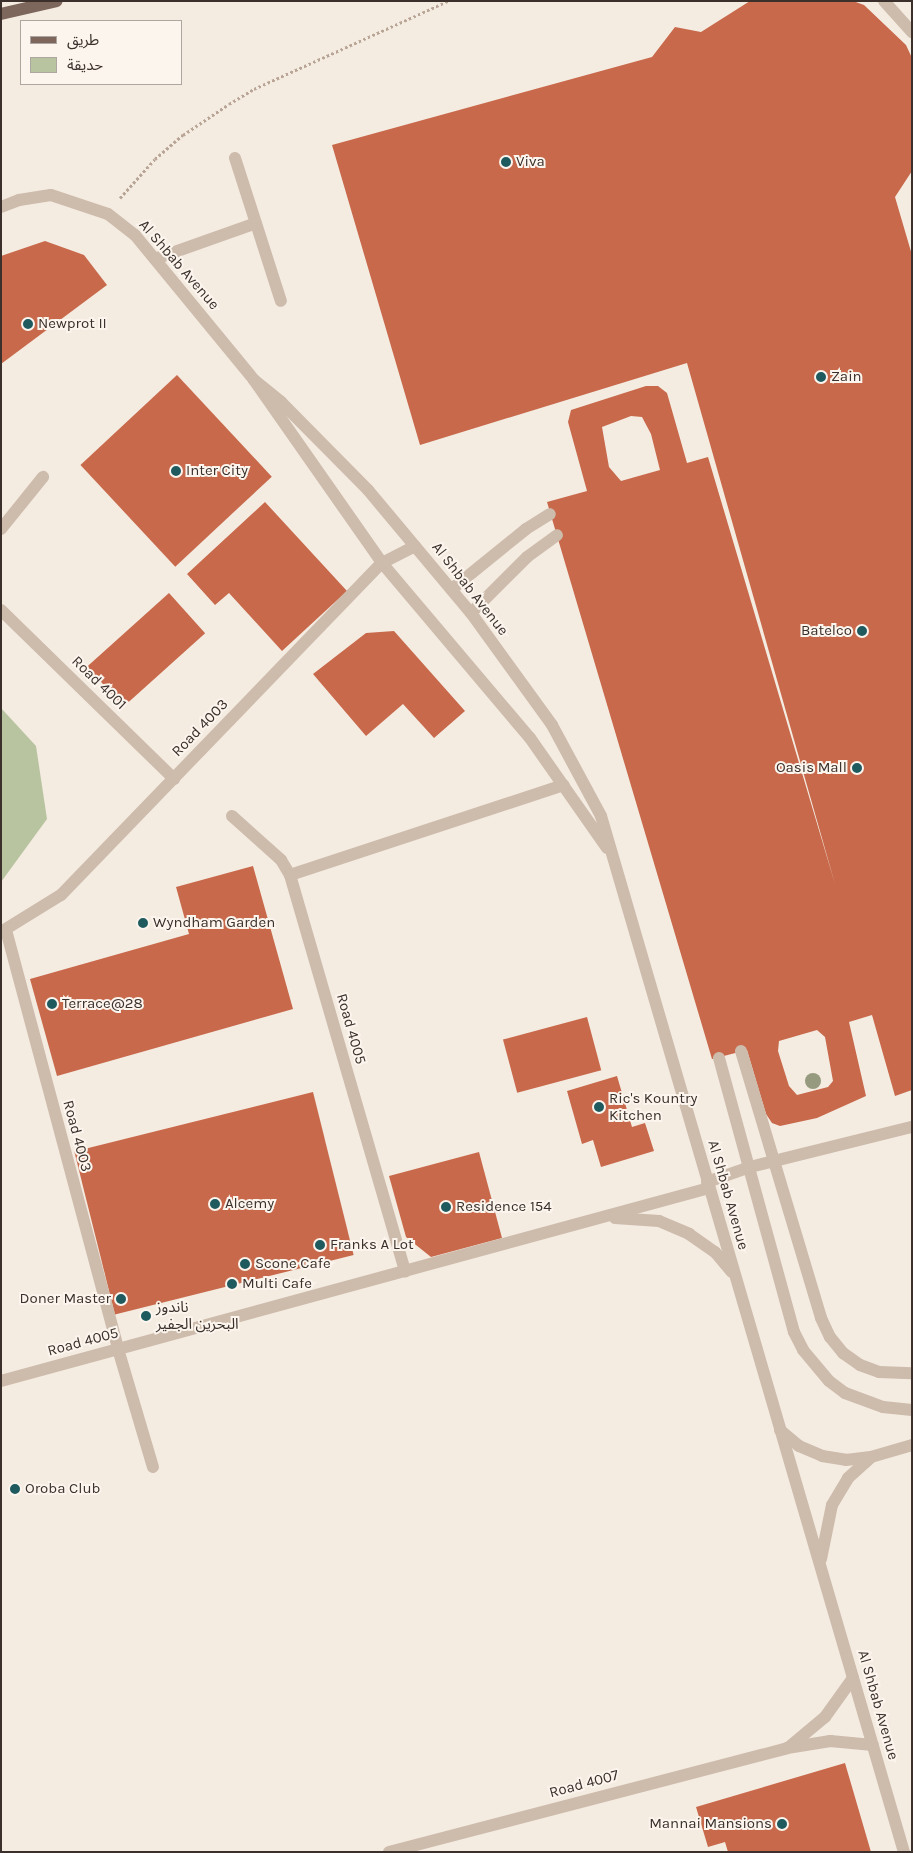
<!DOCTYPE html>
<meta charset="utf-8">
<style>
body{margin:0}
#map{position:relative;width:913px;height:1853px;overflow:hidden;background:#f4ebe1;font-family:Karla,"Noto Sans Arabic",sans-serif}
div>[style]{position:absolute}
.green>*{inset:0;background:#b8c4a0}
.building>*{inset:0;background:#c8694b;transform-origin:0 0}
.path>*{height:3px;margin-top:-1.5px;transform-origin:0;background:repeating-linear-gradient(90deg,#b9a596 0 2.5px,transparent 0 5px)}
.minor>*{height:12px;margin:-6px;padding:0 6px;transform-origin:6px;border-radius:6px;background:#cdbbac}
.major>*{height:12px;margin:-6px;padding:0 6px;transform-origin:6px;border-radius:6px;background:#7d675c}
.trees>*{width:16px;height:16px;margin:-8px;border-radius:50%;background:#969b7f}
.dots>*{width:14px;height:14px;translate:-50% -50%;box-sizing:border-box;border:2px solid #fbf5ee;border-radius:50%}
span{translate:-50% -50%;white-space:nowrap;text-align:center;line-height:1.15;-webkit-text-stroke:4px #fbf5ee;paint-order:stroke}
.poi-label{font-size:15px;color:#3b302b}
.left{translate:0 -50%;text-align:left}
.right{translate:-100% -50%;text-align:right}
.street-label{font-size:15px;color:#3b302b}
.frame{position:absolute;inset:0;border:2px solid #3b302b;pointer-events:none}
.legend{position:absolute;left:20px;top:20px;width:162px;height:65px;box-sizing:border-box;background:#fbf5ee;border:1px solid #aea6a0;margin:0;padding:6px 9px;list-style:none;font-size:15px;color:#3b302b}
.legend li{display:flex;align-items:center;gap:10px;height:25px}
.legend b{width:25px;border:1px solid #aea6a0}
</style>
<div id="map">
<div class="green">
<i style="clip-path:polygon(1px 708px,36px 746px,47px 819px,1px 882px)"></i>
</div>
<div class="building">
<i style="clip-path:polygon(evenodd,750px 1px,853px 1px,864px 5px,906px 45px,912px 58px,912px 171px,895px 197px,912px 255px,912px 1090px,895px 1096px,872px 1015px,849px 1022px,866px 1096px,817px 1118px,780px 1126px,772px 1123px,766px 1114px,747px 1050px,712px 1059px,547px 502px,587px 491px,568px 422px,571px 410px,646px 386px,658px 386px,667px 393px,687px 463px,708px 457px,835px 884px,687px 363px,420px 445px,332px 145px,652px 57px,675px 27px,701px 32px,750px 1px,631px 416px,642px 417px,651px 434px,660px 470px,621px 481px,609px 467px,602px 427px,631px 416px,750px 1px,817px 1030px,825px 1037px,833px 1081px,828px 1087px,797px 1095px,789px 1086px,778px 1051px,779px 1041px,817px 1030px)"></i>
<i style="clip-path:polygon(45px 241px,84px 255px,107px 285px,1px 364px,1px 256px)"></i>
<i style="left:177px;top:375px;width:139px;height:132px;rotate:47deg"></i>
<i style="clip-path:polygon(265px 502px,347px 591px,282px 651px,229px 593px,215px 605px,187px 574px)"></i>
<i style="left:169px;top:593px;width:54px;height:110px;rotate:48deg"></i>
<i style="clip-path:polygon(394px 631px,465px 711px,434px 738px,403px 704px,366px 736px,313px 674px,366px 633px)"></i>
<i style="clip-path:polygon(253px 866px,293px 1009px,57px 1076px,30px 979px,189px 934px,176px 887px)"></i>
<i style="left:587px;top:1017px;width:55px;height:87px;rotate:75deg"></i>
<i style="clip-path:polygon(617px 1076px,632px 1127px,645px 1123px,654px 1151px,601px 1167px,593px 1140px,582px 1144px,567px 1091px)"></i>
<i style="left:313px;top:1092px;width:168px;height:246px;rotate:76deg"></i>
<i style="clip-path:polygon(479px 1152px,502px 1238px,431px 1257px,406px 1237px,389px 1176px)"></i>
<i style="clip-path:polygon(845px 1763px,871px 1852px,728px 1852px,725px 1842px,708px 1847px,696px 1807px)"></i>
</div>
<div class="path">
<i style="left:120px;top:198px;width:52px;rotate:-48.1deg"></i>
<i style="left:155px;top:159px;width:37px;rotate:-41deg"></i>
<i style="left:183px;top:135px;width:55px;rotate:-34deg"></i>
<i style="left:229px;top:104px;width:29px;rotate:-31deg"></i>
<i style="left:254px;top:89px;width:213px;rotate:-24.4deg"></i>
</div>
<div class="minor">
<i style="left:884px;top:1px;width:42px;rotate:47.9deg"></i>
<i style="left:235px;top:158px;width:150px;rotate:72.2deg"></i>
<i style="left:1px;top:207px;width:19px;rotate:-21deg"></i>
<i style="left:19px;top:200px;width:32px;rotate:-9deg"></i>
<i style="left:51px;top:195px;width:60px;rotate:18.4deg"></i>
<i style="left:108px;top:214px;width:34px;rotate:38deg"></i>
<i style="left:135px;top:235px;width:188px;rotate:50.6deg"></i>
<i style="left:254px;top:380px;width:223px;rotate:55deg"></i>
<i style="left:382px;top:563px;width:229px;rotate:49.8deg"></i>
<i style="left:530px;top:738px;width:134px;rotate:55deg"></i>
<i style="left:155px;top:259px;width:107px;rotate:-19.6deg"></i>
<i style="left:254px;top:380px;width:35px;rotate:39deg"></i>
<i style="left:281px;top:402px;width:124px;rotate:45.3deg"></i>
<i style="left:368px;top:490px;width:160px;rotate:50.1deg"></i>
<i style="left:471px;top:613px;width:138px;rotate:54.1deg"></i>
<i style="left:552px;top:725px;width:103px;rotate:61.7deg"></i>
<i style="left:601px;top:816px;width:1079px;rotate:73.7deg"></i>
<i style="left:1px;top:529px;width:67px;rotate:-51.1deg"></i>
<i style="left:452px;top:589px;width:95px;rotate:-39deg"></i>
<i style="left:526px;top:529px;width:28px;rotate:-32deg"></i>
<i style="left:1px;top:610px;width:242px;rotate:44.3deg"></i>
<i style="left:471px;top:613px;width:79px;rotate:-45deg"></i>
<i style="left:527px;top:557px;width:37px;rotate:-36deg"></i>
<i style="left:232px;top:816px;width:66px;rotate:41.9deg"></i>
<i style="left:281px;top:860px;width:17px;rotate:59deg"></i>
<i style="left:290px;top:875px;width:413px;rotate:73.8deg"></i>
<i style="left:290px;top:875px;width:288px;rotate:-18.2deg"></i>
<i style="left:6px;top:930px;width:434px;rotate:75deg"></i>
<i style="left:118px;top:1349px;width:123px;rotate:73.5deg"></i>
<i style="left:1px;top:932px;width:70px;rotate:-31.7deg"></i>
<i style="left:61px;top:895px;width:462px;rotate:-46deg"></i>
<i style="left:382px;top:563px;width:37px;rotate:-27deg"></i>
<i style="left:741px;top:1051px;width:279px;rotate:73.3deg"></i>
<i style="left:821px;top:1318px;width:21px;rotate:65deg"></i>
<i style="left:830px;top:1337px;width:21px;rotate:51deg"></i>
<i style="left:843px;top:1353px;width:21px;rotate:35deg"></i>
<i style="left:860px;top:1365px;width:20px;rotate:20deg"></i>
<i style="left:879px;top:1372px;width:33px;rotate:2deg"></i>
<i style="left:719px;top:1058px;width:284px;rotate:74.7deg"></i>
<i style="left:794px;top:1332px;width:20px;rotate:63deg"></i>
<i style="left:803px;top:1350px;width:40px;rotate:50deg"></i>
<i style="left:829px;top:1381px;width:20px;rotate:37deg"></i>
<i style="left:845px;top:1393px;width:40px;rotate:20.2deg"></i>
<i style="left:883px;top:1407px;width:29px;rotate:6deg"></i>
<i style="left:707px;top:1182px;width:46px;rotate:-19.2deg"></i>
<i style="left:750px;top:1167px;width:167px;rotate:-13.9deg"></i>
<i style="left:615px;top:1218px;width:44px;rotate:3.9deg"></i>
<i style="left:659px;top:1221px;width:33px;rotate:23deg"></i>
<i style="left:689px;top:1234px;width:32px;rotate:35deg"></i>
<i style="left:715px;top:1252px;width:26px;rotate:50deg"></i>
<i style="left:1px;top:1381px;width:734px;rotate:-15.25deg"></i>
<i style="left:780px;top:1430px;width:25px;rotate:40deg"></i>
<i style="left:799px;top:1446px;width:25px;rotate:23deg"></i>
<i style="left:822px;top:1456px;width:24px;rotate:9deg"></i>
<i style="left:846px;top:1460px;width:25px;rotate:-7deg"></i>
<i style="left:871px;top:1457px;width:43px;rotate:-16.3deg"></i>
<i style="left:821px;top:1559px;width:55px;rotate:-78.5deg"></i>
<i style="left:832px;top:1505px;width:31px;rotate:-59deg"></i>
<i style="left:848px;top:1478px;width:31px;rotate:-42deg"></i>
<i style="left:789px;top:1747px;width:47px;rotate:-39.8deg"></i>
<i style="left:825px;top:1717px;width:48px;rotate:-54.3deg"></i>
<i style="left:389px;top:1852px;width:411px;rotate:-14.6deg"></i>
<i style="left:787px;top:1748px;width:44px;rotate:-9.2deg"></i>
<i style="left:830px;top:1741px;width:43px;rotate:5.3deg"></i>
</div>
<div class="major">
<i style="left:1px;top:14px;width:57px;rotate:-13.1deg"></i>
</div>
<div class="trees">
<i style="left:813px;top:1081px"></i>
</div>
<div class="dots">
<i style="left:506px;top:162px;background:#1f5a5e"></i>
<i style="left:28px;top:324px;background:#1f5a5e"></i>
<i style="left:821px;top:377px;background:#1f5a5e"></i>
<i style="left:176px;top:471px;background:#1f5a5e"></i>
<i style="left:862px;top:631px;background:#1f5a5e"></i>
<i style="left:857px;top:768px;background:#1f5a5e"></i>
<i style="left:143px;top:923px;background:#1f5a5e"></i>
<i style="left:52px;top:1004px;background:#1f5a5e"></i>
<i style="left:599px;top:1107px;background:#1f5a5e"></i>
<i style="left:215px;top:1204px;background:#1f5a5e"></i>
<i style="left:446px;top:1207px;background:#1f5a5e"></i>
<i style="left:320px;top:1245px;background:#1f5a5e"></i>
<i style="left:245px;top:1264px;background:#1f5a5e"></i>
<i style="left:232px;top:1284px;background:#1f5a5e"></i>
<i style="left:121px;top:1299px;background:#1f5a5e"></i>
<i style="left:146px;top:1316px;background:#1f5a5e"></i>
<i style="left:15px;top:1489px;background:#1f5a5e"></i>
<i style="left:782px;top:1824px;background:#1f5a5e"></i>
</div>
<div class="poi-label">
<span class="left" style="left:516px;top:162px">Viva</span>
<span class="left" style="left:38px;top:324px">Newprot II</span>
<span class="left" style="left:831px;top:377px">Zain</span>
<span class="left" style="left:186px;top:471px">Inter City</span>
<span class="right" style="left:852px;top:631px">Batelco</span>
<span class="right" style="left:847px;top:768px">Oasis Mall</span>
<span class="left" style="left:153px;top:923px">Wyndham Garden</span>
<span class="left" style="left:62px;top:1004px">Terrace@28</span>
<span class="left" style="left:609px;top:1107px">Ric's Kountry<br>Kitchen</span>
<span class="left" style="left:225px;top:1204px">Alcemy</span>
<span class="left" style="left:456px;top:1207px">Residence 154</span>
<span class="left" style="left:330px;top:1245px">Franks A Lot</span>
<span class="left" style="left:255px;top:1264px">Scone Cafe</span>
<span class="left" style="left:242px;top:1284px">Multi Cafe</span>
<span class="right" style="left:111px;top:1299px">Doner Master</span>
<span class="left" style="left:156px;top:1316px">ناندوز<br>البحرين الجفير</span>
<span class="left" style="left:25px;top:1489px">Oroba Club</span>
<span class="right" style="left:772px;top:1824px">Mannai Mansions</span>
</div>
<div class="street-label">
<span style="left:179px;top:265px;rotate:49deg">Al Shbab Avenue</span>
<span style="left:470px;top:589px;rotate:52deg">Al Shbab Avenue</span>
<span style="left:99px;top:683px;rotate:44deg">Road 4001</span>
<span style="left:200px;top:728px;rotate:-46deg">Road 4003</span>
<span style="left:351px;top:1029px;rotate:74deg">Road 4005</span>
<span style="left:77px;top:1136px;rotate:75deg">Road 4003</span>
<span style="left:728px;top:1195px;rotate:74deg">Al Shbab Avenue</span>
<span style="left:83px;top:1342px;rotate:-15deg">Road 4005</span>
<span style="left:878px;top:1705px;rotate:74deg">Al Shbab Avenue</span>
<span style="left:584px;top:1784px;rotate:-15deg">Road 4007</span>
</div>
<div class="frame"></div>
<ul class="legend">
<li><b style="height:6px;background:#7d675c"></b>طريق</li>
<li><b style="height:14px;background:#b8c4a0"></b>حديقة</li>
</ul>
</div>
